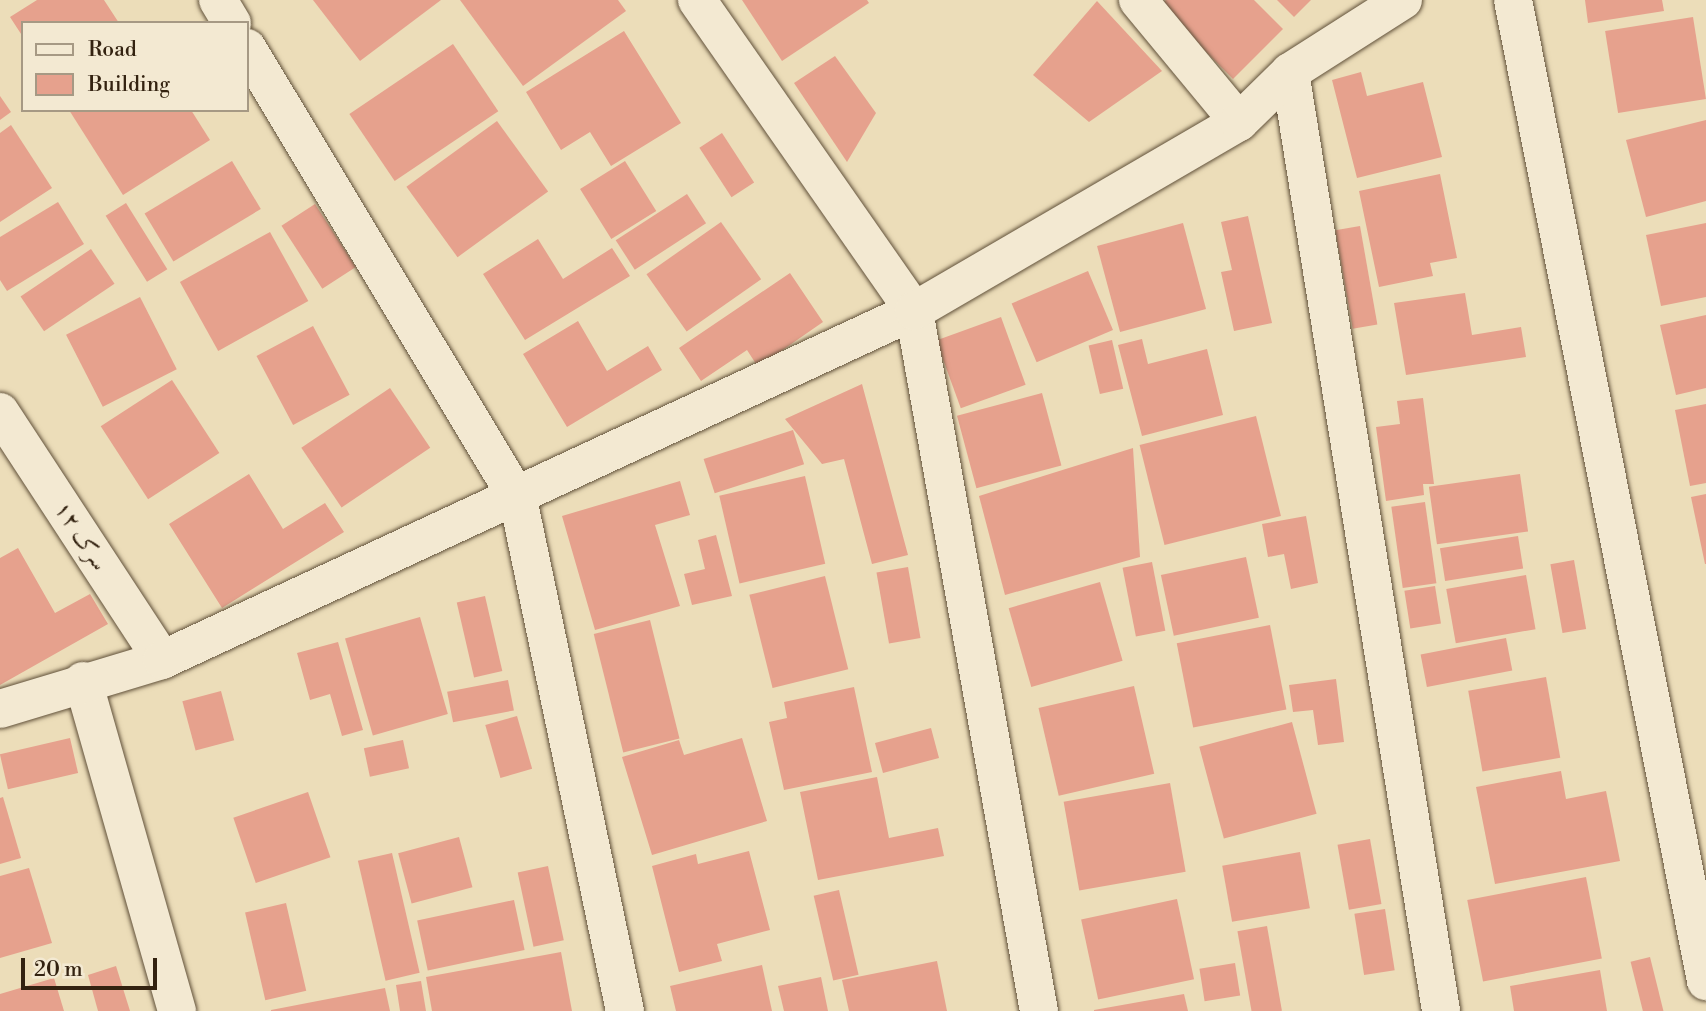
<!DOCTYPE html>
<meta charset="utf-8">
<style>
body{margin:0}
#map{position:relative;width:1706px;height:1011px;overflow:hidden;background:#ecddb9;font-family:"Libre Bodoni",Amiri,serif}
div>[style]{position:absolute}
.building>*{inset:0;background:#e6a18d;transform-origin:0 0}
.roads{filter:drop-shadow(0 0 2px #61513a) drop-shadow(0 0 2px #61513a)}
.minor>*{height:38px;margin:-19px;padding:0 19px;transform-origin:19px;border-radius:19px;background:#f3e9d2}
span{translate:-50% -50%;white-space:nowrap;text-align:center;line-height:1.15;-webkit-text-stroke:5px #f3e9d2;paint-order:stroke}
.street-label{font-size:23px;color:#332210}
.legend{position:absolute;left:21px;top:21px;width:228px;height:91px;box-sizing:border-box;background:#f3e9d2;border:2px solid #a69984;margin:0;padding:9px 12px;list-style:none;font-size:21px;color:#332210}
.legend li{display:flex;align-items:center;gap:14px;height:35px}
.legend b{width:35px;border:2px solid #a69984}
.scale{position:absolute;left:21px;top:958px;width:136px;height:32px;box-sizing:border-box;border:4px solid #332210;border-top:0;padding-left:9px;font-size:21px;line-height:24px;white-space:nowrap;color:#332210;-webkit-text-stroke:5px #f3e9d2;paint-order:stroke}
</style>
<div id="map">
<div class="building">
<i style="clip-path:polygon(37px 0,104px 0,119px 23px,23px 23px,23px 37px,10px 17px)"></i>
<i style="clip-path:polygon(313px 0,441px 0,360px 61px)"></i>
<i style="clip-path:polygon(460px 0,618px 0,626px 11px,523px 86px)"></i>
<i style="clip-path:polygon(742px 0,867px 0,869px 3px,782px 61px)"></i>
<i style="clip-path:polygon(1166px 0,1254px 0,1283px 29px,1233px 79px,1160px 6px)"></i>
<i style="clip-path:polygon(1277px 0,1311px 0,1294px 17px)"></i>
<i style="clip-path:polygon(1585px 0,1662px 0,1664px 11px,1588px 23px)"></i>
<i style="clip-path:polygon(1097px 1px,1162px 71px,1089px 122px,1033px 75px)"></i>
<i style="left:1693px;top:17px;width:83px;height:89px;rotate:81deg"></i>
<i style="clip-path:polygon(624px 31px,681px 123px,611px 166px,590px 132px,561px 150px,526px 92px)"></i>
<i style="left:453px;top:44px;width:81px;height:125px;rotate:56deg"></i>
<i style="clip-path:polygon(835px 56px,876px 113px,847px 162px,794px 83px)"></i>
<i style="clip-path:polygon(1361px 72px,1367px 96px,1423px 82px,1442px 157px,1357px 178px,1332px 80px)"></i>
<i style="clip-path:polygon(0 96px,11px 112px,0 120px)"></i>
<i style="clip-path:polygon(69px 110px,191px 110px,210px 140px,123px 195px)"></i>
<i style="clip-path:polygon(1706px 120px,1706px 201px,1646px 217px,1626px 140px)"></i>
<i style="left:497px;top:121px;width:87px;height:112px;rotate:54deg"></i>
<i style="clip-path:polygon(11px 125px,52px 188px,0 222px,0 133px)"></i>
<i style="left:722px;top:133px;width:59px;height:27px;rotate:57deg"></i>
<i style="left:232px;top:161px;width:56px;height:102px;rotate:59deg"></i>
<i style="left:625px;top:161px;width:59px;height:53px;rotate:58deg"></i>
<i style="clip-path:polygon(1440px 174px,1457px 258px,1430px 263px,1433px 276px,1379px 287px,1359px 191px)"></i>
<i style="left:687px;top:194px;width:35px;height:85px;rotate:57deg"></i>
<i style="clip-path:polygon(58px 202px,84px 244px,7px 291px,0 280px,0 237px)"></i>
<i style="left:126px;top:203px;width:78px;height:24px;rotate:58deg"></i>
<i style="left:315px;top:204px;width:75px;height:40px;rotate:57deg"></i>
<i style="clip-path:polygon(1248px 216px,1272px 323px,1234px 331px,1221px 272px,1232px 270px,1221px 222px)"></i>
<i style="left:721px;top:222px;width:70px;height:91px;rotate:55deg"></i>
<i style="left:1183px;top:223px;width:89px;height:89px;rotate:75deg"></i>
<i style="clip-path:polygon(1706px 223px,1706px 297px,1661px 306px,1646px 235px)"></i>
<i style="left:1360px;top:226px;width:100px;height:25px;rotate:80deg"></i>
<i style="left:270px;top:232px;width:79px;height:103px;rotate:61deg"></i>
<i style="clip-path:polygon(538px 239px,563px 279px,612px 248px,630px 276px,525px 340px,483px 274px)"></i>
<i style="left:91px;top:249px;width:42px;height:85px;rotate:56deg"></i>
<i style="left:1088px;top:271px;width:64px;height:83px;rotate:67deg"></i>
<i style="clip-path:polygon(790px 273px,823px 322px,758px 367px,747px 350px,701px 381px,679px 348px)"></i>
<i style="clip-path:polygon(1465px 293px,1472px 335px,1521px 327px,1526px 357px,1406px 375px,1394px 303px)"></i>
<i style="left:140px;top:297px;width:81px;height:83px;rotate:63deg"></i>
<i style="clip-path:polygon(1706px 315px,1706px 388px,1676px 395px,1660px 325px)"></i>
<i style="left:1001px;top:317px;width:72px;height:69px;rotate:70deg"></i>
<i style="clip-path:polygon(578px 321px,607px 371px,648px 346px,662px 370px,567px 427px,523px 354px)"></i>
<i style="left:313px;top:326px;width:78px;height:64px;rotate:62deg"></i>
<i style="clip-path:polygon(1142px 339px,1148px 364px,1207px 349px,1223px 415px,1142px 436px,1118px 345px)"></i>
<i style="left:1112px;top:340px;width:50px;height:24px;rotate:77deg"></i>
<i style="left:172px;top:380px;width:87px;height:85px;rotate:57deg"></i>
<i style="clip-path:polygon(862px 384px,908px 555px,872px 564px,844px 459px,822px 464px,785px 419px)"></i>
<i style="left:390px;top:388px;width:72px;height:107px;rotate:56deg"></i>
<i style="left:1042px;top:393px;width:75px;height:88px;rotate:75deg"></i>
<i style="clip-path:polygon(1423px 398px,1434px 484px,1423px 484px,1424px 495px,1386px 501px,1376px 427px,1400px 424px,1397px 401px)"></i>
<i style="clip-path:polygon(1706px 404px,1706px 483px,1690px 486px,1675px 410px)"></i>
<i style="left:1256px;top:416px;width:103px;height:120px;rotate:76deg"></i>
<i style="left:793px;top:430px;width:36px;height:94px;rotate:72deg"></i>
<i style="clip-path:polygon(1133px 448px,1140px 557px,1005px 595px,979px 496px)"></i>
<i style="clip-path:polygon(249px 474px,283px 529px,325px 503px,344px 532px,222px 608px,169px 524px)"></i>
<i style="left:1520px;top:474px;width:58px;height:92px;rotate:82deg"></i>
<i style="left:805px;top:476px;width:90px;height:88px;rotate:77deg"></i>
<i style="clip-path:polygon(680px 481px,690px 515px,655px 525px,680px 606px,595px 630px,562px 516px)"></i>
<i style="clip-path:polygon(1706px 494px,1706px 564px,1705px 564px,1691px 497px)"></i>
<i style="left:1425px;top:502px;width:82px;height:34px;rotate:82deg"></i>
<i style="clip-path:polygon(1306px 516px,1318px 583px,1291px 589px,1284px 554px,1268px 557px,1262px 524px)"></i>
<i style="clip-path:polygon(716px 535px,732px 596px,692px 605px,684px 574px,705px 569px,698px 540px)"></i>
<i style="left:1518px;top:536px;width:33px;height:79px;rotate:81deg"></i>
<i style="clip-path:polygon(18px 548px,55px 613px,90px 594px,108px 624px,0 685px,0 558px)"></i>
<i style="left:1246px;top:557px;width:62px;height:87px;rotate:78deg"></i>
<i style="left:1574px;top:560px;width:70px;height:24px;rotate:80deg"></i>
<i style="left:1152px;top:562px;width:70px;height:30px;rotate:79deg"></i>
<i style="left:908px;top:567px;width:72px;height:32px;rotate:80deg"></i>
<i style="left:1526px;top:575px;width:55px;height:81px;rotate:80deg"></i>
<i style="left:825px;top:576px;width:96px;height:78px;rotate:76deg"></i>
<i style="left:1100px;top:582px;width:82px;height:95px;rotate:74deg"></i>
<i style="left:1435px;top:586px;width:38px;height:31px;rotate:81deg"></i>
<i style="left:485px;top:596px;width:77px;height:29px;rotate:77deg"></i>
<i style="left:420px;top:617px;width:101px;height:78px;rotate:74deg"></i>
<i style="left:650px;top:620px;width:122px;height:58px;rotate:76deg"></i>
<i style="left:1270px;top:625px;width:86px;height:95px;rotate:79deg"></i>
<i style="left:1506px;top:638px;width:33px;height:87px;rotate:79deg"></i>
<i style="clip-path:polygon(338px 642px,363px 730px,342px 736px,330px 694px,310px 700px,297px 653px)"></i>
<i style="left:1546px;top:677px;width:82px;height:79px;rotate:80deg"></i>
<i style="clip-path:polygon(1336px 679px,1344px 742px,1318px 745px,1313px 710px,1293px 712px,1289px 685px)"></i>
<i style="left:508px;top:680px;width:31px;height:62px;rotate:79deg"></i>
<i style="left:1134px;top:686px;width:90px;height:98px;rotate:77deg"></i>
<i style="clip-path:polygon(854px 687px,872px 772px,784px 790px,769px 722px,787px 718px,784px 702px)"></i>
<i style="left:221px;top:691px;width:51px;height:40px;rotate:75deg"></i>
<i style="left:517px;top:716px;width:55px;height:33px;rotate:74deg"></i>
<i style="left:1292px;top:722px;width:95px;height:96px;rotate:75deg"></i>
<i style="left:931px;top:728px;width:31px;height:58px;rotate:75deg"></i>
<i style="left:70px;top:738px;width:36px;height:72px;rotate:77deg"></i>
<i style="clip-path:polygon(742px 738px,767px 821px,652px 855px,622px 757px,679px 740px,684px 755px)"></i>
<i style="left:403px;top:740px;width:29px;height:40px;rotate:78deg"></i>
<i style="clip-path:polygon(1561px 771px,1566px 799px,1606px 791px,1620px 861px,1495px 884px,1476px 787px)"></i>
<i style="clip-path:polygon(877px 777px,889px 838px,938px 828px,944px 856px,818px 880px,800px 792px)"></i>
<i style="left:1170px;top:783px;width:90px;height:108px;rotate:80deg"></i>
<i style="left:308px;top:792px;width:69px;height:79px;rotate:71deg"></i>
<i style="clip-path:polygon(3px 797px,21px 858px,0 864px,0 798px)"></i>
<i style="left:459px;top:837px;width:52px;height:63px;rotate:75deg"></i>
<i style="left:1370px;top:839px;width:66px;height:33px;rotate:80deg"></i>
<i style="clip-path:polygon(749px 851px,770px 930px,717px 944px,722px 961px,679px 972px,652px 866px,696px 854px,698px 864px)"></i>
<i style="left:1300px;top:852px;width:57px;height:79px;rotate:80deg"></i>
<i style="left:392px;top:853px;width:123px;height:35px;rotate:77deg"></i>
<i style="left:548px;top:866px;width:76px;height:31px;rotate:78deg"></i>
<i style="clip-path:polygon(29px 868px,52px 943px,0 958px,0 876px)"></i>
<i style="left:1586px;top:877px;width:83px;height:121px;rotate:79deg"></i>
<i style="left:839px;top:890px;width:87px;height:26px;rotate:77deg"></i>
<i style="left:1177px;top:899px;width:82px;height:98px;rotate:78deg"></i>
<i style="left:514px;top:900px;width:51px;height:99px;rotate:78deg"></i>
<i style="left:286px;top:903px;width:90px;height:42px;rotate:77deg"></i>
<i style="left:1385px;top:909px;width:62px;height:31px;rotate:81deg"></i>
<i style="left:1267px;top:926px;width:86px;height:30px;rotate:80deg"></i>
<i style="clip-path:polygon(561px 952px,572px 1011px,432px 1011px,426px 977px)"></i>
<i style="left:1650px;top:957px;width:56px;height:20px;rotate:76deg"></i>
<i style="clip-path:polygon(937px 961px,947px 1011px,849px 1011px,842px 980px)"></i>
<i style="left:1235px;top:963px;width:33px;height:36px;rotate:81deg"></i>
<i style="clip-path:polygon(762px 965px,772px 1011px,676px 1011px,670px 986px)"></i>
<i style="clip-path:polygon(116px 966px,130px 1011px,98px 1011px,88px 975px)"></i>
<i style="clip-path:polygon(1600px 970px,1607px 1011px,1514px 1011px,1510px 986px)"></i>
<i style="clip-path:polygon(821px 977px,828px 1011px,784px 1011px,778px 986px)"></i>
<i style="clip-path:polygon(54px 978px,64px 1011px,0 1011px,0 994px)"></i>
<i style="clip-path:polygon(421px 981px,426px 1011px,400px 1011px,396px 985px)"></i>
<i style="clip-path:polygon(385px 988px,390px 1011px,271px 1011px,271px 1010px)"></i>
<i style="clip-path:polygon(1184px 994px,1188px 1011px,1094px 1011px,1094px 1010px)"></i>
</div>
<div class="roads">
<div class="minor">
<i style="left:218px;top:0;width:27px;rotate:59deg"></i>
<i style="left:697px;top:0;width:379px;rotate:55.1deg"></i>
<i style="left:914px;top:311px;width:711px;rotate:79.88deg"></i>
<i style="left:1138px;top:0;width:158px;rotate:50.4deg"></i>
<i style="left:1513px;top:0;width:1000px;rotate:78.87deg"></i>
<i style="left:247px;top:48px;width:526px;rotate:59deg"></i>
<i style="left:518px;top:499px;width:523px;rotate:78.2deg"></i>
<i style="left:1290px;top:72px;width:951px;rotate:80.86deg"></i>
<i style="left:0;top:412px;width:296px;rotate:56.8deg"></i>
<i style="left:83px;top:681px;width:343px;rotate:74.1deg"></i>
<i style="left:0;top:709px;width:169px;rotate:-16.8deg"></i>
<i style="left:162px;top:660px;width:829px;rotate:-24.9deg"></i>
<i style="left:914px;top:311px;width:376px;rotate:-30.2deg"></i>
<i style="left:1239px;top:122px;width:71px;rotate:-44.4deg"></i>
<i style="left:1290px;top:72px;width:134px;rotate:-32.5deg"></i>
</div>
</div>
<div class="street-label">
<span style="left:81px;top:536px;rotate:57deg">سرک ۱۲</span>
</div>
<ul class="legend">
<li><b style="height:9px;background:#f3e9d2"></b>Road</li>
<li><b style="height:19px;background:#e6a18d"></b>Building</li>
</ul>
<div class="scale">20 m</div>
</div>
